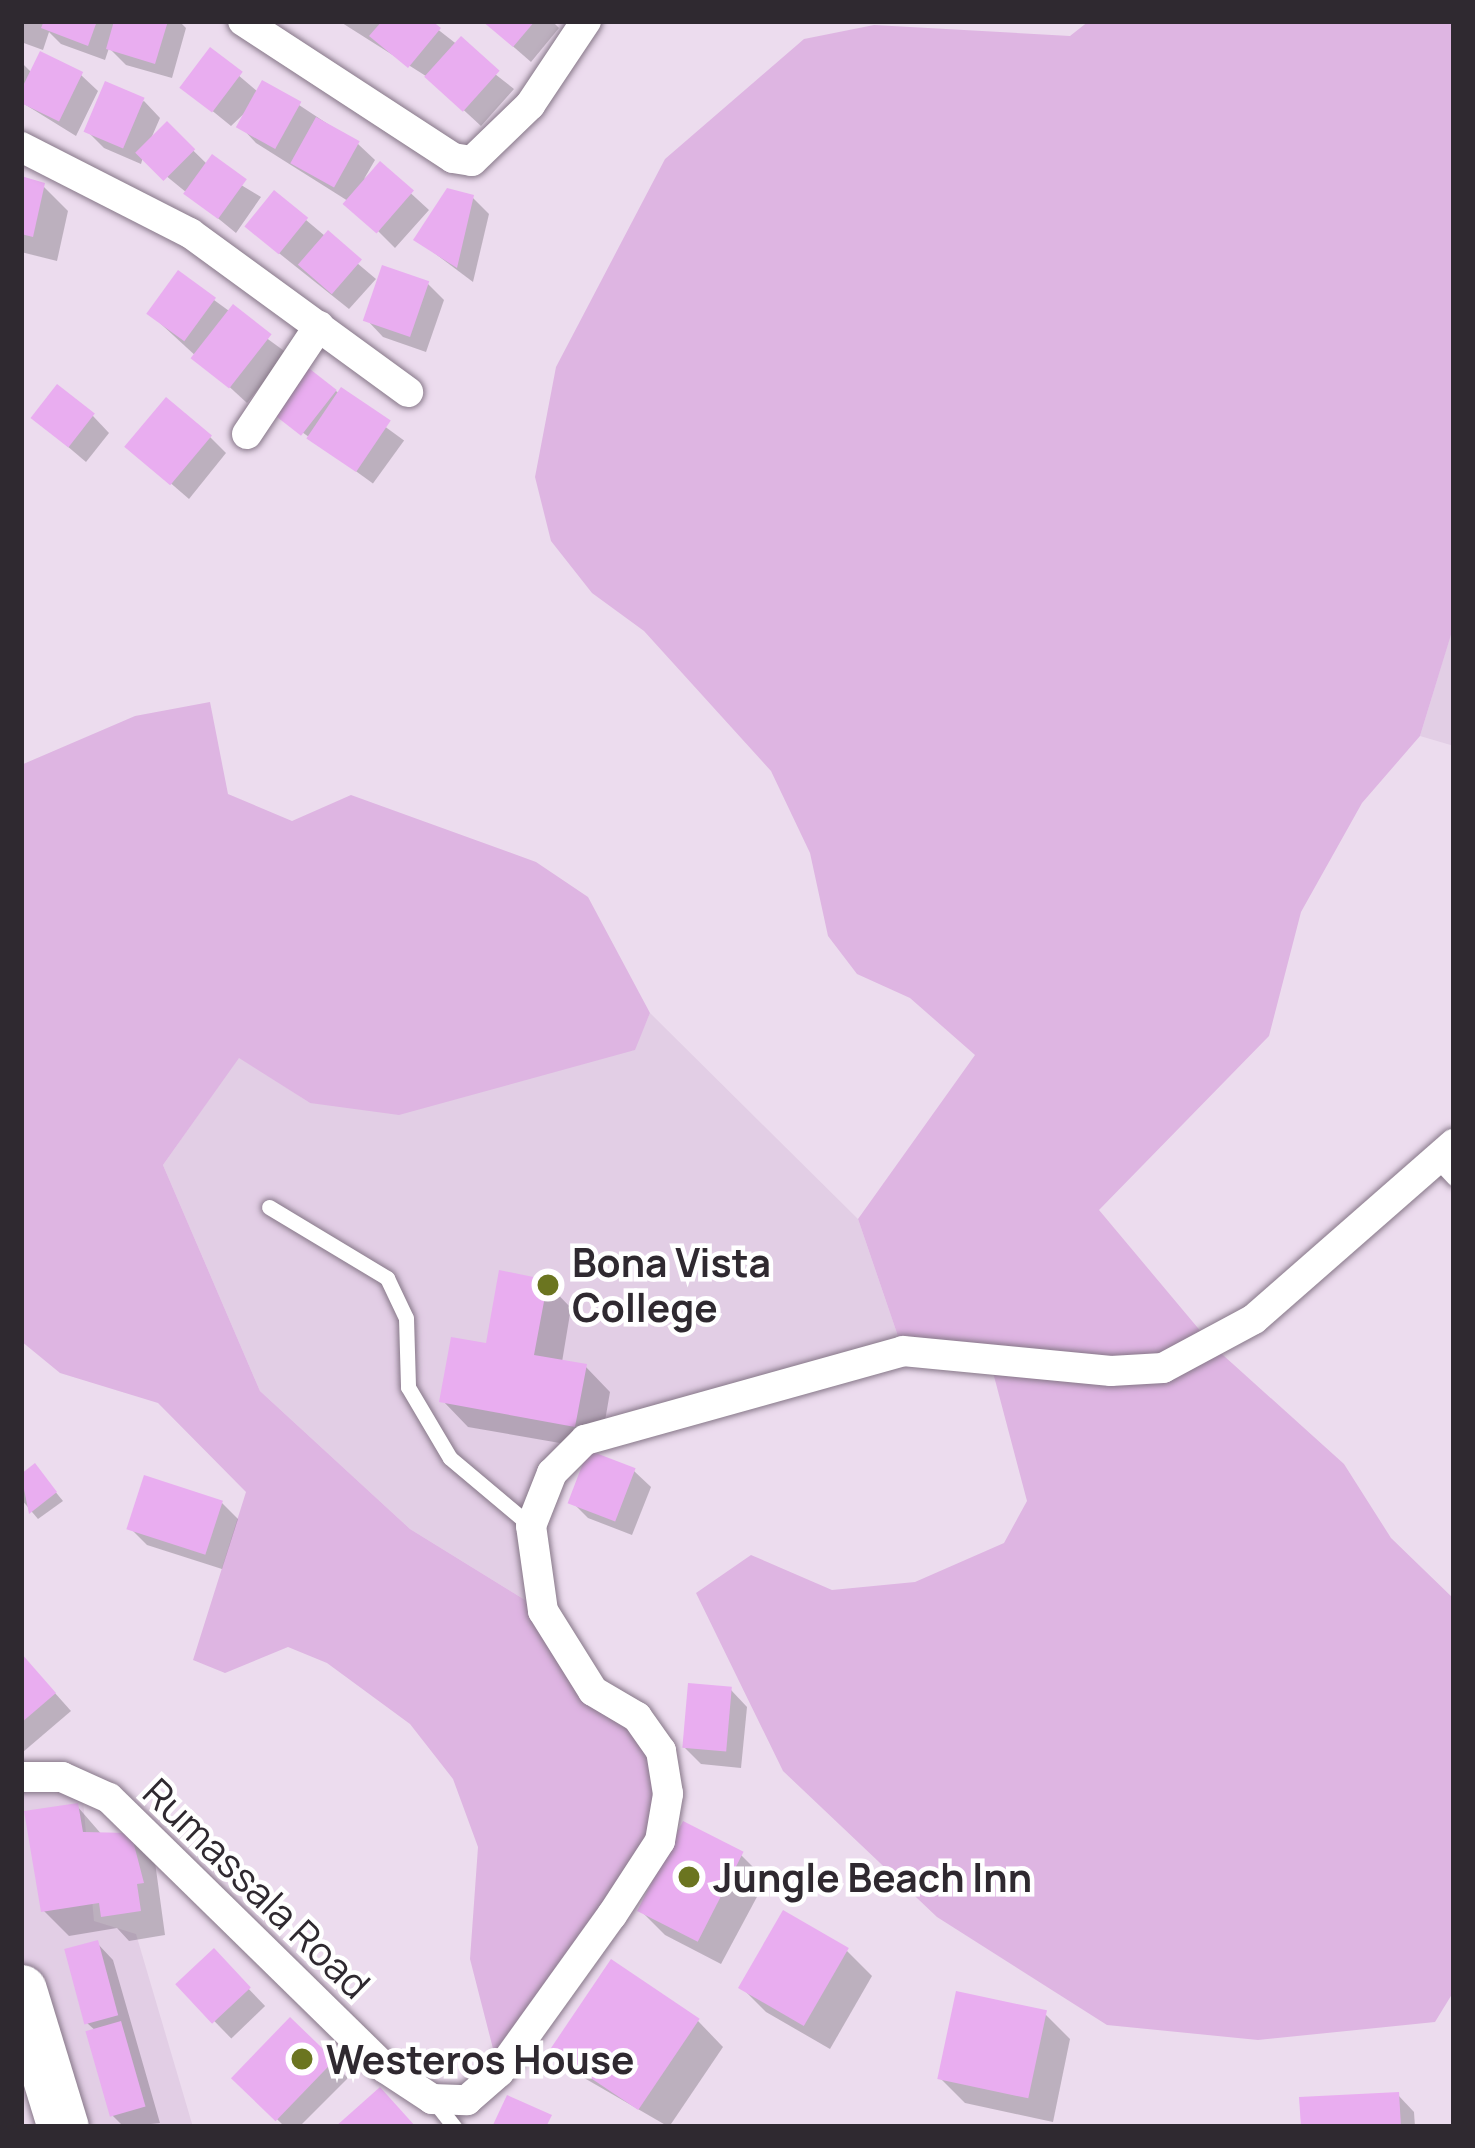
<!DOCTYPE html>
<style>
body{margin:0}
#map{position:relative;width:1475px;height:2148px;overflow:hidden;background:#ecdcee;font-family:Manrope,sans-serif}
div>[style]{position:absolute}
.built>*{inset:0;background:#e2cee5}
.green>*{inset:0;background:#deb5e2}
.shadow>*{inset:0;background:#0003;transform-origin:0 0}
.building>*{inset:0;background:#e9adf0;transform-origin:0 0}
.roads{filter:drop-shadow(0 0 3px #867788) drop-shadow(0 0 3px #867788)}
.service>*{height:15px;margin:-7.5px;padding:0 7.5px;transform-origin:7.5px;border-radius:7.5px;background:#fff}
.minor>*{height:30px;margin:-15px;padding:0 15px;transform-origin:15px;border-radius:15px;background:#fff}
.trunk>*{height:51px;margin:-25.5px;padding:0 25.5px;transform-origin:25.5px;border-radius:25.5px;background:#fff}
.dots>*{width:33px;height:33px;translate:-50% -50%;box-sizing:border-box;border:6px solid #fff;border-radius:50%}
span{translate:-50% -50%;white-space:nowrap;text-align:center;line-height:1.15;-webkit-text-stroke:9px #fff;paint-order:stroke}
.poi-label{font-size:39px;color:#2f2930;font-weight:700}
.left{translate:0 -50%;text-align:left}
.street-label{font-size:39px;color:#2f2930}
.frame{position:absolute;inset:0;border:24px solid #2f2930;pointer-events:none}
</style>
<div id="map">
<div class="built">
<i style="clip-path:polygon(1454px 624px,1454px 746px,1420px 736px)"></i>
<i style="clip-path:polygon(650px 1013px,858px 1219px,903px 1351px,585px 1440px,526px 1507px,543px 1611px,410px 1529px,260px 1391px,163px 1165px,239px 1057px,310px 1103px,634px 1050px)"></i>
<i style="clip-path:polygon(21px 1777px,83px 1800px,94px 1921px,136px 1934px,193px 2127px,63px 2127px,21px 1990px)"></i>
</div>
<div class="green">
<i style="clip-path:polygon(1089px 21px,1454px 21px,1454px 625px,1420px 736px,1362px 803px,1301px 912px,1269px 1036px,1099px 1210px,1213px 1346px,1344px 1464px,1391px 1538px,1454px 1599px,1454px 1991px,1435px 2022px,1258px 2040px,1107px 2025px,937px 1917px,783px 1771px,696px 1593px,751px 1555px,832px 1590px,915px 1582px,1004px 1543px,1027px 1501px,990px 1361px,903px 1351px,858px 1219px,975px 1055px,910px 998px,857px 974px,828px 936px,810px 853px,771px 771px,644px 631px,592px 593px,551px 541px,535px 477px,556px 367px,665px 159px,804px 39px,874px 25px,1070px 36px)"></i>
<i style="clip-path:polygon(210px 702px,228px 794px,292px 821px,351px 795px,536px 862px,588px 897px,650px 1013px,635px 1050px,399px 1115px,310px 1103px,239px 1058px,163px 1165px,260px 1391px,410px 1529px,543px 1611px,661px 1751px,660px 1841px,499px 2072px,470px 1959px,478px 1847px,453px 1779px,410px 1724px,327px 1663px,288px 1647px,225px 1673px,193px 1660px,246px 1492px,158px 1403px,60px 1373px,21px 1341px,21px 765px,135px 716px)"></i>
</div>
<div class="shadow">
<i style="clip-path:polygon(21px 21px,179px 21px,186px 28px,172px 78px,126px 65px,109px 48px,105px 60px,61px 44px,49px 32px,43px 50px,21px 42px)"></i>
<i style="clip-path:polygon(339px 21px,427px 21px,514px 89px,481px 126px,429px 78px)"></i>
<i style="clip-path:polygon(484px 21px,552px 21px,559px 28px,531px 62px)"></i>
<i style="clip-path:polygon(211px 52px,258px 92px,299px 105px,358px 144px,375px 160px,364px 179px,380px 165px,429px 210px,395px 248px,348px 201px,256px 143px,240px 126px,250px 108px,231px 126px,183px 87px)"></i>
<i style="clip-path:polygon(21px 62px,32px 73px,81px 75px,98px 91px,76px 136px,21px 102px)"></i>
<i style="clip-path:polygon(144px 101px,160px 118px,150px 141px,167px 125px,208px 165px,261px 197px,236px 233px,143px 157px,141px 164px,104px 148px,88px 132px)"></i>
<i style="clip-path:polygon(21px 179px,43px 186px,68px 211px,57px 261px,21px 252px)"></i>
<i style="clip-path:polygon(473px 198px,489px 214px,473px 282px,417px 240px)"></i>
<i style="clip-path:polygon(306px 220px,376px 279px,349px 309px,265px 242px)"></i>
<i style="clip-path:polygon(427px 283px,444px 300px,426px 352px,383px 337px,367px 320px)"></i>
<i style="clip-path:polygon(214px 300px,287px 353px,247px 403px,149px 313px)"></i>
<i style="left:307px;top:370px;width:120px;height:53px;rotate:36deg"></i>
<i style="clip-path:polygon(93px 416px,109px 433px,86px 462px,34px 418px)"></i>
<i style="clip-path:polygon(210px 437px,226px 453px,189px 499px,130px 448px)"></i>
<i style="clip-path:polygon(546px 1282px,571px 1308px,562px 1362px,585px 1366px,610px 1392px,600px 1450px,468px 1427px,443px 1401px)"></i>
<i style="clip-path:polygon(35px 1467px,63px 1501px,38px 1519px,21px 1499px,21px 1477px)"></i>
<i style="clip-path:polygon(634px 1471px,651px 1487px,632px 1535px,588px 1518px,572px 1502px)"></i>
<i style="clip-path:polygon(222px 1503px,238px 1519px,222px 1569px,147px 1545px,130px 1528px)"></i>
<i style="clip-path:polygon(21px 1655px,71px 1711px,23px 1752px,21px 1750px)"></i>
<i style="clip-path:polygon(731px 1690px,747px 1707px,741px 1768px,701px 1764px,684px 1747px)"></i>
<i style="clip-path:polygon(77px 1806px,103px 1836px,130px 1836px,155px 1862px,165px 1935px,129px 1941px,117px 1928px,69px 1936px,44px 1911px)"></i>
<i style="clip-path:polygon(741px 1855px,766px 1880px,721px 1964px,665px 1935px,640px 1910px)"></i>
<i style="clip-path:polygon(97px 1943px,113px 1960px,160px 2123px,124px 2127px,112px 2115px,96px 2031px,87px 2023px)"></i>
<i style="clip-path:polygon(847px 1951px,872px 1976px,830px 2049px,766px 2012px,741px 1987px)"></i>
<i style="left:213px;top:1952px;width:75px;height:47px;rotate:46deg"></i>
<i style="clip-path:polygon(1045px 2014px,1070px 2039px,1053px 2122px,965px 2103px,940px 2078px)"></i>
<i style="clip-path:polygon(290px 2021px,348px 2078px,299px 2127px,285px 2127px,234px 2077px)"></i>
<i style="clip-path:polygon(698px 2021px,723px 2047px,669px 2127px,579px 2075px,554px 2050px)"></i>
<i style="clip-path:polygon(1398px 2095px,1414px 2112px,1415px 2127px,1304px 2127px)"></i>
</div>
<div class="building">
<i style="clip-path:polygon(44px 21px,97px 21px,88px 46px,41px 28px)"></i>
<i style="clip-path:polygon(114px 21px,168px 21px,155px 64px,106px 49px)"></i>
<i style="clip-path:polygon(382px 21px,432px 21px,441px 28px,408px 68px,369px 36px)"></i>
<i style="clip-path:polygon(482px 21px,535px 21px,513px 47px)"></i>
<i style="left:461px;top:36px;width:52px;height:55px;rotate:42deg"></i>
<i style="left:210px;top:47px;width:41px;height:51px;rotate:37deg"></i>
<i style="left:40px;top:51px;width:48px;height:55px;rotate:26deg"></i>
<i style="left:262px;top:80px;width:45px;height:54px;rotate:29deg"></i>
<i style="left:105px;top:81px;width:43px;height:55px;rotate:23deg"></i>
<i style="left:316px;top:117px;width:50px;height:53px;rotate:29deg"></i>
<i style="left:167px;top:121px;width:40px;height:45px;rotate:45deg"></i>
<i style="left:212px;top:154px;width:43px;height:49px;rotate:36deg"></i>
<i style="left:380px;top:161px;width:45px;height:57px;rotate:41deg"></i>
<i style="clip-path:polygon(21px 176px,45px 183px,33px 237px,21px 234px)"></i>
<i style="clip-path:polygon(447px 188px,474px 195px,457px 268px,413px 240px)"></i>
<i style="left:274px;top:190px;width:44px;height:47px;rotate:39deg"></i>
<i style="left:328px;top:230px;width:45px;height:46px;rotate:41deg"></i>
<i style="left:382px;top:265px;width:50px;height:59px;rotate:19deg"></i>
<i style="left:178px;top:270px;width:47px;height:54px;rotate:36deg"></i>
<i style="left:233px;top:304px;width:49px;height:69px;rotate:38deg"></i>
<i style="left:306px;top:366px;width:39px;height:58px;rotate:38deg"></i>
<i style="left:57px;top:384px;width:48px;height:43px;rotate:38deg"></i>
<i style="left:341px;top:387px;width:60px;height:62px;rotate:34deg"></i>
<i style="left:166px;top:397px;width:60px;height:65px;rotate:40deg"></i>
<i style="clip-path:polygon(499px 1270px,548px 1280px,534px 1355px,587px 1364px,575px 1427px,439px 1402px,451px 1337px,486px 1343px)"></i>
<i style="left:588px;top:1450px;width:51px;height:57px;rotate:21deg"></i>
<i style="clip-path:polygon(35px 1463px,57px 1492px,29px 1514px,21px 1474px)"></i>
<i style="left:144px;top:1475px;width:83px;height:57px;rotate:18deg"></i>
<i style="clip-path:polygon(21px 1653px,56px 1693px,21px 1723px)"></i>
<i style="left:688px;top:1683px;width:44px;height:65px;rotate:5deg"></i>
<i style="clip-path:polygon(78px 1803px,83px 1832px,131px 1833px,144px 1883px,137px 1884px,141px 1911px,101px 1917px,99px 1903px,41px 1912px,24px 1811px)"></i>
<i style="left:683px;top:1821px;width:68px;height:101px;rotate:27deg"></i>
<i style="left:783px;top:1910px;width:76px;height:90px;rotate:30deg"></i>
<i style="left:98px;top:1940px;width:78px;height:35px;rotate:75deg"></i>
<i style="left:214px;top:1948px;width:54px;height:53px;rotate:47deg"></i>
<i style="left:611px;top:1959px;width:107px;height:110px;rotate:34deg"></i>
<i style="left:956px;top:1991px;width:93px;height:90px;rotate:12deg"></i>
<i style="left:290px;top:2017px;width:62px;height:85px;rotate:44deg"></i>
<i style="left:121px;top:2021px;width:89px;height:37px;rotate:74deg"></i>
<i style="clip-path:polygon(380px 2087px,416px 2127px,335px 2127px)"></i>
<i style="clip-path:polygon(1399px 2092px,1401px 2127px,1301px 2127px,1299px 2097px)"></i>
<i style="clip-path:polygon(507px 2095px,552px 2115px,546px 2127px,492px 2127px)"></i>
</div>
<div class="roads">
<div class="service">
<i style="left:1436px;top:1159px;width:26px;rotate:47deg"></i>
<i style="left:269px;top:1207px;width:138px;rotate:31deg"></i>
<i style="left:387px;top:1278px;width:44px;rotate:64.6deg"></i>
<i style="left:406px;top:1318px;width:69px;rotate:88.3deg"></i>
<i style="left:408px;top:1387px;width:82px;rotate:59.4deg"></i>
<i style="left:450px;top:1458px;width:106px;rotate:40deg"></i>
<i style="left:434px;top:2101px;width:33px;rotate:52deg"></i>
</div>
<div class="minor">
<i style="left:243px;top:21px;width:251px;rotate:33.1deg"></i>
<i style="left:453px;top:158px;width:19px;rotate:9deg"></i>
<i style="left:472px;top:161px;width:81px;rotate:-44deg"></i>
<i style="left:530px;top:105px;width:101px;rotate:-56.3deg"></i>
<i style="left:21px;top:147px;width:190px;rotate:27deg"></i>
<i style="left:190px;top:233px;width:270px;rotate:36.1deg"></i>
<i style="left:247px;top:434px;width:130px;rotate:-56.3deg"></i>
<i style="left:21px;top:1777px;width:41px"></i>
<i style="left:62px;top:1777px;width:51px;rotate:24.1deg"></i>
<i style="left:109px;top:1798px;width:386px;rotate:44.4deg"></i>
<i style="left:385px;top:2068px;width:56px;rotate:33.4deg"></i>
<i style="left:432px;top:2099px;width:35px;rotate:2deg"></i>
<i style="left:467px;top:2100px;width:43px;rotate:-41.2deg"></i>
<i style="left:499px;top:2072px;width:193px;rotate:-54.3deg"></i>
<i style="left:612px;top:1915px;width:88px;rotate:-57deg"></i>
<i style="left:660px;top:1841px;width:48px;rotate:-80.3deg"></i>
<i style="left:668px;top:1794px;width:44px;rotate:-99.2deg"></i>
<i style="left:661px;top:1751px;width:42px;rotate:-125.2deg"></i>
<i style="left:637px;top:1717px;width:51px;rotate:-149.4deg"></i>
<i style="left:593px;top:1691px;width:94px;rotate:-122deg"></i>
<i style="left:543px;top:1611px;width:86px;rotate:-98deg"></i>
<i style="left:531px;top:1526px;width:57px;rotate:-68.4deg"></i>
<i style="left:552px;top:1473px;width:47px;rotate:-45deg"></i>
<i style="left:585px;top:1440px;width:330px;rotate:-15.6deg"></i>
<i style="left:903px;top:1351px;width:209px;rotate:5.5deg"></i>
<i style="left:1111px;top:1371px;width:52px;rotate:-3.3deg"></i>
<i style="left:1163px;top:1368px;width:103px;rotate:-28.3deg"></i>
<i style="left:1254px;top:1319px;width:266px;rotate:-41.2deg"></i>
</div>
<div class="trunk">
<i style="left:21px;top:1990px;width:143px;rotate:73deg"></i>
</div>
</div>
<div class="dots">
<i style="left:548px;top:1285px;background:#6b7520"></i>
<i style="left:689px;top:1877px;background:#6b7520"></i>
<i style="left:302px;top:2059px;background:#6b7520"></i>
</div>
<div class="poi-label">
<span class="left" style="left:572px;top:1285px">Bona Vista<br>College</span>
<span class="left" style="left:713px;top:1877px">Jungle Beach Inn</span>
<span class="left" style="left:326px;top:2059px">Westeros House</span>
</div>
<div class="street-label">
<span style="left:257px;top:1888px;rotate:44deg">Rumassala Road</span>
</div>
<div class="frame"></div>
</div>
